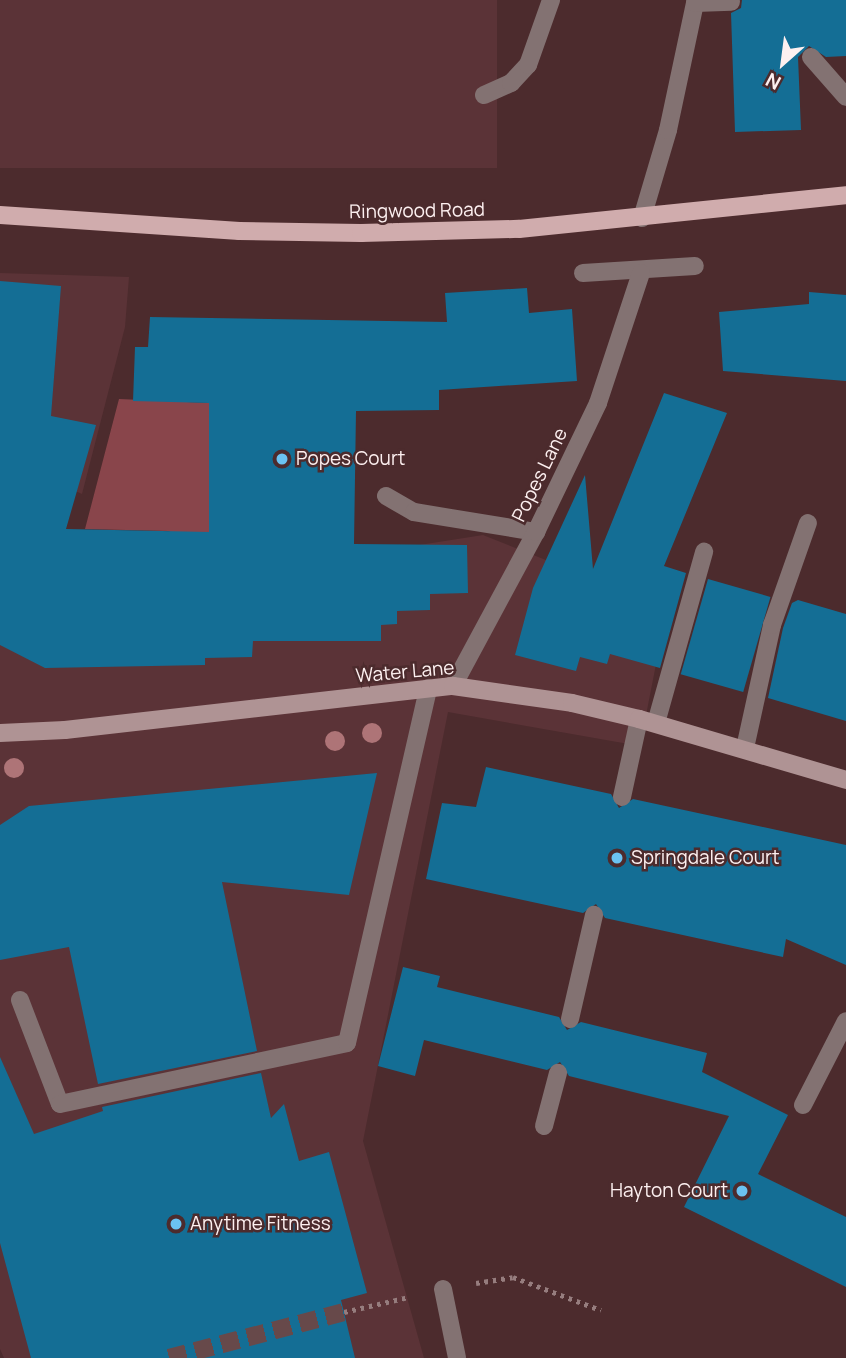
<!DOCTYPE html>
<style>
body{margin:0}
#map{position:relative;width:846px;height:1358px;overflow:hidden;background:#4c2b2d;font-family:Manrope,sans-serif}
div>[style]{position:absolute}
.built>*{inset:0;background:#5b3337;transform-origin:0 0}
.green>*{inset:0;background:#89454b}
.building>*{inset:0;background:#146e95;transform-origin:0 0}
.street-tunnel>*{height:18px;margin-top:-9px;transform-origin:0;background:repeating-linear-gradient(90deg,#67494a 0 18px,transparent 0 27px)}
.path>*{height:4.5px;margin-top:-2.25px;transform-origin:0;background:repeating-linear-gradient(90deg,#967d7e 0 3.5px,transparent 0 8.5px)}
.lane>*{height:18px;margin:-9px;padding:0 9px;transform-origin:9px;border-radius:9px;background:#837272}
.street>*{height:18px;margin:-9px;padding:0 9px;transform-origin:9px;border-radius:9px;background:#837272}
.secondary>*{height:18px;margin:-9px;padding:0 9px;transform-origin:9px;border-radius:9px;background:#af9394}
.primary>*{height:18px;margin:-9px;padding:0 9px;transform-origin:9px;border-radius:9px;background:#d0acad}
.trees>*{width:20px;height:20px;margin:-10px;border-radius:50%;background:#ae7477}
.dots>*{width:19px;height:19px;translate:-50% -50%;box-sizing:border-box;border:4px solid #4c2b2d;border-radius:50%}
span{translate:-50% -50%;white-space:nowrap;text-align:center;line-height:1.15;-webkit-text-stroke:5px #4c2b2d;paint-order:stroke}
.street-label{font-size:19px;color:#fdf0f0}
.poi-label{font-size:19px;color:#fdf0f0}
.left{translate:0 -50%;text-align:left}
.right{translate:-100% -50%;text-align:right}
.north{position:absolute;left:748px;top:28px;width:70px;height:70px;-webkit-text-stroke:5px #4c2b2d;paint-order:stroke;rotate:208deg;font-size:19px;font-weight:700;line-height:28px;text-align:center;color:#fdf0f0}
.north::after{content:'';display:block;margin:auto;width:24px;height:32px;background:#fdf0f0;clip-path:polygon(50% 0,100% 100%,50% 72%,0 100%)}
</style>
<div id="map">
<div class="built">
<i style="left:0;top:0;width:497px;height:168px"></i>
<i style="clip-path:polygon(0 273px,129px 277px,125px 327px,82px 494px,0 458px)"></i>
<i style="clip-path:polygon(0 534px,49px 603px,483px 535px,667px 608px,640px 746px,448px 712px,363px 1141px,424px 1358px,4px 1358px,0 1349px)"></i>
</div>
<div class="green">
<i style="clip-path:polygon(119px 399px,209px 403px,209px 547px,168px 531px,85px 529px)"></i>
</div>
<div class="building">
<i style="clip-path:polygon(742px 0,846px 0,846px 56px,826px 57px,809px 46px,798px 57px,801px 130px,735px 132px,731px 13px,741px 8px)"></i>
<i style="clip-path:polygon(0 281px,61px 286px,51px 416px,96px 425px,66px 529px,209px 532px,209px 403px,133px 401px,135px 347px,148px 347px,150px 317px,447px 322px,445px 293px,527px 288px,529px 313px,572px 309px,577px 381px,439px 390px,439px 410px,356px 411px,354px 544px,467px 545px,468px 593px,430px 594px,430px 610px,397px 611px,397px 624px,381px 625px,381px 641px,253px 641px,252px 657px,205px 658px,205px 665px,45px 668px,0 645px)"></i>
<i style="clip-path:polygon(809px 292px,846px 295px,846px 381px,723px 371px,719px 312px,809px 304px)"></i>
<i style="clip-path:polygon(664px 393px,727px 413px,664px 566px,686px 573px,660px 668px,610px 654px,607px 664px,580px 657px,576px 671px,515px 655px,533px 588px,585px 475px,593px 569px)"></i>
<i style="left:708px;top:579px;width:65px;height:99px;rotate:16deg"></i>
<i style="clip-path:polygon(798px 600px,846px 614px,846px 721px,768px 698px,783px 628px,792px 603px)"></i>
<i style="clip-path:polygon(486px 767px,611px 794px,619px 808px,633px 799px,846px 845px,846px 965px,786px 939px,783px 957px,605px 918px,596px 904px,583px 913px,426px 879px,442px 803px,476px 807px)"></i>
<i style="clip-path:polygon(377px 773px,349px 895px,222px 882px,257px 1051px,98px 1084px,69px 947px,0 960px,0 825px,29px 806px)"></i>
<i style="clip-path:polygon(403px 967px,440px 976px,437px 987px,559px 1017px,567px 1030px,581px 1022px,707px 1053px,702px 1072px,788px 1115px,758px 1174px,846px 1217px,846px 1287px,684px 1207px,729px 1116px,569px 1076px,560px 1062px,547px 1070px,424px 1040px,415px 1076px,378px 1066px)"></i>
<i style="clip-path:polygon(0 1057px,34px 1134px,103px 1111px,102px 1107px,261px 1073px,271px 1118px,284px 1104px,299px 1161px,329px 1152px,367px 1293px,341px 1300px,355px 1358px,31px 1358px,0 1243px)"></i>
</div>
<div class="street-tunnel">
<i style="left:169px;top:1358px;width:181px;rotate:-14.7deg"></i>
</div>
<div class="path">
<i style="left:476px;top:1283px;width:37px;rotate:-9deg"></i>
<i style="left:513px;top:1277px;width:94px;rotate:20.6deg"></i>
<i style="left:344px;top:1312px;width:67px;rotate:-13deg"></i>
</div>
<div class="lane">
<i style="left:811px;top:57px;width:53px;rotate:48.8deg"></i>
<i style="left:484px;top:95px;width:30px;rotate:-24deg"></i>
<i style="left:511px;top:83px;width:25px;rotate:-47deg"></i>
<i style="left:528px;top:65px;width:69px;rotate:-70.5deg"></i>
<i style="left:642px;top:218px;width:92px;rotate:-73.5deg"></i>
<i style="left:668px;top:130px;width:130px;rotate:-78deg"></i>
<i style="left:695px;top:3px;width:36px;rotate:-2deg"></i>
<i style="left:386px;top:496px;width:32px;rotate:30deg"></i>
<i style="left:414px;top:512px;width:124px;rotate:9.3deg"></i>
<i style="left:656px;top:723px;width:178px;rotate:-74.3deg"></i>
<i style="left:745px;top:748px;width:126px;rotate:-77.6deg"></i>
<i style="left:772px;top:625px;width:108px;rotate:-70.6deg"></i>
<i style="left:622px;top:797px;width:80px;rotate:-77.7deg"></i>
<i style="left:20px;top:1000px;width:111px;rotate:69deg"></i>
<i style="left:60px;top:1104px;width:293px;rotate:-12deg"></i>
<i style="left:347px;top:1043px;width:364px;rotate:-77.1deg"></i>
<i style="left:570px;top:1019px;width:107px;rotate:-77deg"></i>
<i style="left:803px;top:1105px;width:94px;rotate:-62.9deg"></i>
<i style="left:544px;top:1126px;width:55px;rotate:-75.2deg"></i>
<i style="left:443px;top:1289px;width:70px;rotate:78.5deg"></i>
</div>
<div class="street">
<i style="left:583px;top:273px;width:112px;rotate:-3.6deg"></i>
<i style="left:453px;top:686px;width:175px;rotate:-61.7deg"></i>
<i style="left:536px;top:532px;width:143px;rotate:-64.3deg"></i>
<i style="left:598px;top:403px;width:137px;rotate:-71.7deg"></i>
</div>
<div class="secondary">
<i style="left:0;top:733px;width:65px;rotate:-2.6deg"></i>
<i style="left:65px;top:730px;width:390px;rotate:-6.5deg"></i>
<i style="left:453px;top:686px;width:120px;rotate:8.1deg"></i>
<i style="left:572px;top:703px;width:69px;rotate:13.4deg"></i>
<i style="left:639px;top:719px;width:216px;rotate:16.4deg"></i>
</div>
<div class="primary">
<i style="left:0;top:215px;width:240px;rotate:3.8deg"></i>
<i style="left:239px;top:231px;width:122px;rotate:0.9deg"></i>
<i style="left:361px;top:233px;width:158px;rotate:-1.5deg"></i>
<i style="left:519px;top:229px;width:329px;rotate:-5.9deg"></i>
</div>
<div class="trees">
<i style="left:372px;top:733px"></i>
<i style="left:335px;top:741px"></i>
<i style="left:14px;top:768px"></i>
</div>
<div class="dots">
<i style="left:282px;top:459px;background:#6bc3f2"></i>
<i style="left:617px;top:858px;background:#6bc3f2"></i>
<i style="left:742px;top:1191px;background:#6bc3f2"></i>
<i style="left:176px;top:1224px;background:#6bc3f2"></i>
</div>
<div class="street-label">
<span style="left:417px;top:211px;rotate:-1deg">Ringwood Road</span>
<span style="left:540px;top:475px;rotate:-64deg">Popes Lane</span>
<span style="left:405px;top:672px;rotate:-5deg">Water Lane</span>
</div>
<div class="poi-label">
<span class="left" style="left:296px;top:459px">Popes Court</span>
<span class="left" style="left:631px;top:858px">Springdale Court</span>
<span class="right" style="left:728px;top:1191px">Hayton Court</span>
<span class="left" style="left:190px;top:1224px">Anytime Fitness</span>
</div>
<div class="north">N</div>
</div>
